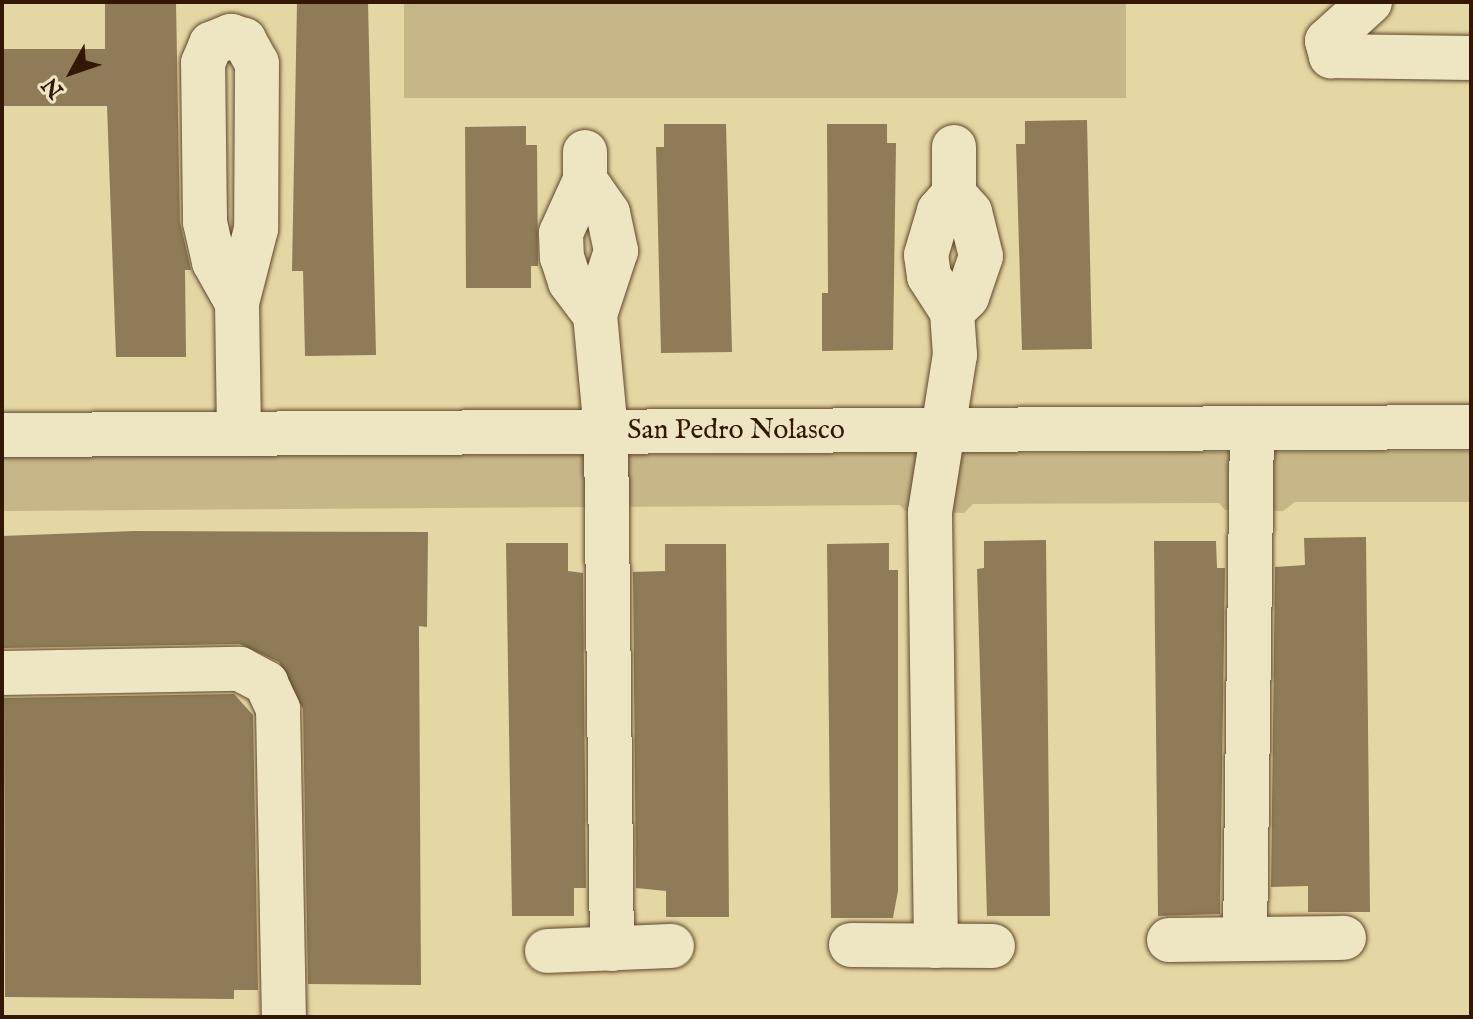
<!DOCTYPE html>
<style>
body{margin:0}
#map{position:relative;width:1473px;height:1019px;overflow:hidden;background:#e5d7a3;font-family:"IM FELL English",serif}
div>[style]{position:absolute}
.green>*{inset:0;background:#c6b688;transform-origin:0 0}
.building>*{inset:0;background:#8f7b57}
.roads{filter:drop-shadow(0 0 2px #5e472c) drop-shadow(0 0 2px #5e472c)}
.minor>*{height:44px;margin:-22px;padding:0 22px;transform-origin:22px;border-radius:22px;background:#eee5c3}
span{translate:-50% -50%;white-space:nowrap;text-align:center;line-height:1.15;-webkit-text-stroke:6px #eee5c3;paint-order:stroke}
.street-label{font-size:28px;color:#311704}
.frame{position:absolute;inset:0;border:4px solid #311704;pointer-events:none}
.north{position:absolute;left:32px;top:32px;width:80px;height:80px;-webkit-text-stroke:6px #eee5c3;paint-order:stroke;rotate:230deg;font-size:22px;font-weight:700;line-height:32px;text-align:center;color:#311704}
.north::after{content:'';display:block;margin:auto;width:28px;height:36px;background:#311704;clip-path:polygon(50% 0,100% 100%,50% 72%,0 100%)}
</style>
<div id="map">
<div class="green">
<i style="left:404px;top:2px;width:722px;height:96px"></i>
<i style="clip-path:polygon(1471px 451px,1471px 502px,1295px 502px,1283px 511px,1225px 510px,1219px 503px,973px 504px,964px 513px,906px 511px,899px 505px,2px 511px,2px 457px)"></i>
</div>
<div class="building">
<i style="clip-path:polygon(105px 2px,176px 2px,180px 222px,191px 270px,185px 270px,186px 357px,116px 357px,107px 106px,2px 106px,2px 49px,105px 49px)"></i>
<i style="clip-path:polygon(297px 2px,368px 2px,376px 355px,305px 356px,303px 271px,292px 271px)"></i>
<i style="clip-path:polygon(1087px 120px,1092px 349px,1022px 350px,1016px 144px,1025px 144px,1025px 121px)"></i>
<i style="clip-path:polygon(664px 124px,726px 124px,732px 352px,661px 353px,656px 147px,664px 147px)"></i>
<i style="clip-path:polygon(827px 124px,887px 124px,887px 143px,896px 143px,893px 350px,822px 351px,822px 293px,828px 293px)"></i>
<i style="clip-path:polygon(526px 126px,526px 145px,537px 145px,538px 266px,531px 266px,531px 288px,466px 288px,465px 127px)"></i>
<i style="clip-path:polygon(135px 531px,428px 532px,427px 627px,419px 626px,421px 985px,308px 984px,303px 709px,279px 662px,240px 644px,4px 648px,2px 536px)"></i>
<i style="clip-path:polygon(1366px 537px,1370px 912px,1308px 912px,1308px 886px,1271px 887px,1275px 567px,1305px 565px,1304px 538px)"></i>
<i style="clip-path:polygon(1046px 540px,1050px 916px,987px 916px,977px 569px,984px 568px,984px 541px)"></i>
<i style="clip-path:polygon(1154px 541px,1216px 541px,1217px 568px,1225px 568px,1220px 914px,1158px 916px)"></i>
<i style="clip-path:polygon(506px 543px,568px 543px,568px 571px,583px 573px,586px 888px,574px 888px,574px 916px,512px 916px)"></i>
<i style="clip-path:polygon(889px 543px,889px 570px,898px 570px,898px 891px,893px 918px,831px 918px,827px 544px)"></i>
<i style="clip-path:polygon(665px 544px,726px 544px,729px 917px,666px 917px,666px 891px,636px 888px,633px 572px,665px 571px)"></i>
<i style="clip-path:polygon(234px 694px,253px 715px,258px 990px,234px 990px,234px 999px,5px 997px,4px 698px)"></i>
</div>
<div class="roads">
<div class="minor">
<i style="left:1370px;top:2px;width:58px;rotate:137.8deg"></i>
<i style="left:1327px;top:41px;width:16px;rotate:75deg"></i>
<i style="left:1331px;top:56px;width:140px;rotate:0.8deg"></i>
<i style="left:585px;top:152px;width:28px;rotate:90deg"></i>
<i style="left:585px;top:180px;width:58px;rotate:114.4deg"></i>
<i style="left:561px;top:233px;width:24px;rotate:88deg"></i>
<i style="left:562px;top:257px;width:26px;rotate:72deg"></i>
<i style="left:570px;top:282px;width:41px;rotate:52.9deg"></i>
<i style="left:585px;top:180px;width:40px;rotate:55.1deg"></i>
<i style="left:608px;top:213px;width:39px;rotate:78deg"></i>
<i style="left:616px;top:251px;width:67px;rotate:108.2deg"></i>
<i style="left:595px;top:315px;width:118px;rotate:84.6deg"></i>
<i style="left:606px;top:432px;width:517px;rotate:89.34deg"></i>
<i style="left:237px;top:303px;width:47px;rotate:-119.3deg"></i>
<i style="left:214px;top:262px;width:41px;rotate:-102.7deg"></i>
<i style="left:205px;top:222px;width:159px;rotate:-90.7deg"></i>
<i style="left:203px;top:63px;width:21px;rotate:-67deg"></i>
<i style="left:211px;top:44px;width:22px;rotate:-22deg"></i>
<i style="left:231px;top:36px;width:14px;rotate:17deg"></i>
<i style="left:244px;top:40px;width:26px;rotate:61deg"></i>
<i style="left:257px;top:63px;width:166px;rotate:90.3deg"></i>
<i style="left:256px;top:229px;width:76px;rotate:104.4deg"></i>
<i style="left:237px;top:303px;width:131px;rotate:89.1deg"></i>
<i style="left:952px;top:312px;width:21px;rotate:-45deg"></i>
<i style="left:967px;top:297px;width:43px;rotate:-71.1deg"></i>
<i style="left:981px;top:256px;width:45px;rotate:-104deg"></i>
<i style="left:970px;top:212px;width:24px;rotate:-132deg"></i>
<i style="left:954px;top:194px;width:47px;rotate:-90deg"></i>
<i style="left:2px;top:435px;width:1469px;rotate:-0.31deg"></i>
<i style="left:2px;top:673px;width:238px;rotate:-1deg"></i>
<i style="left:240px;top:669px;width:30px;rotate:28deg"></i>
<i style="left:266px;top:683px;width:29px;rotate:65deg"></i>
<i style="left:278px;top:709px;width:308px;rotate:88.9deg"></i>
<i style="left:1245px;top:939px;width:511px;rotate:-89.22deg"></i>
<i style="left:1169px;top:940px;width:175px;rotate:-0.7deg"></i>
<i style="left:851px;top:945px;width:142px;rotate:0.4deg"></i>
<i style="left:936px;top:946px;width:434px;rotate:-90.8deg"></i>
<i style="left:930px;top:512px;width:159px;rotate:-81deg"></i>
<i style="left:955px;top:355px;width:43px;rotate:-94deg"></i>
<i style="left:952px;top:312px;width:43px;rotate:-122.6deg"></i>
<i style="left:929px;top:276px;width:21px;rotate:-98deg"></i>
<i style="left:926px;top:255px;width:46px;rotate:-73.5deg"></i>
<i style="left:939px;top:211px;width:23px;rotate:-49deg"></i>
<i style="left:547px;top:951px;width:125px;rotate:-2.3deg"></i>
</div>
</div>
<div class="street-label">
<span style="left:736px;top:431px">San Pedro Nolasco</span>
</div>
<div class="frame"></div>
<div class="north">N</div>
</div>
